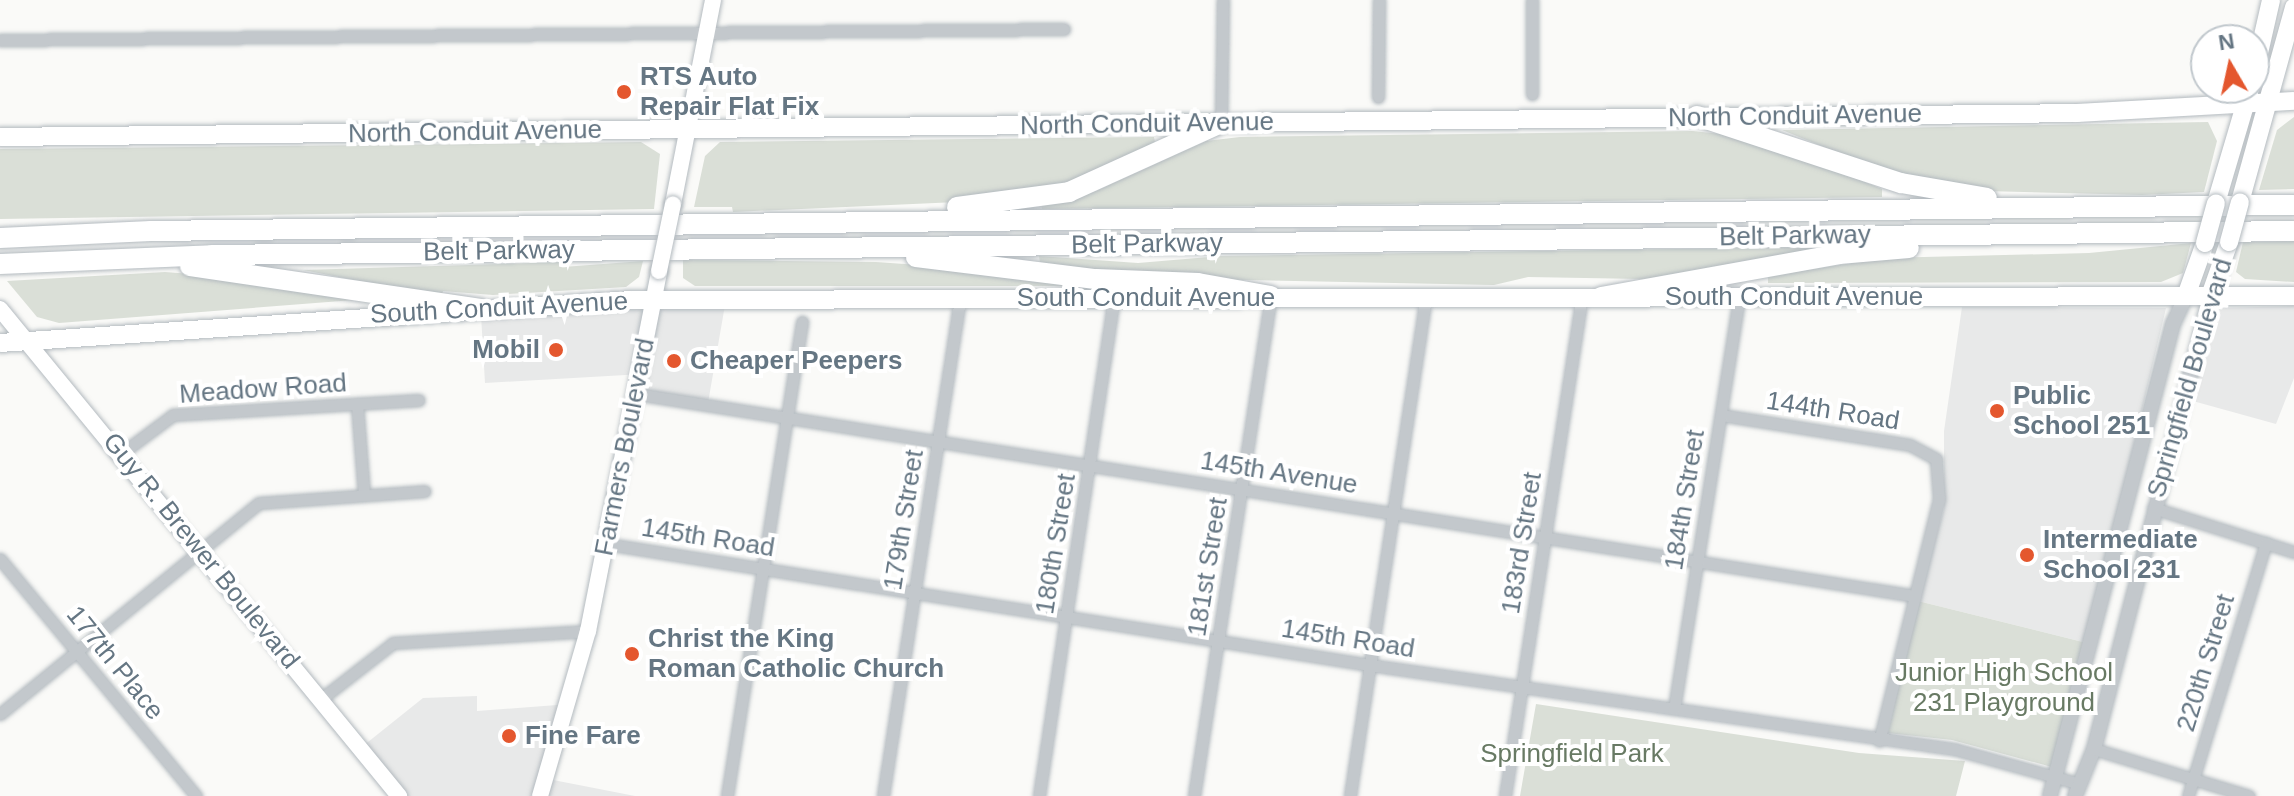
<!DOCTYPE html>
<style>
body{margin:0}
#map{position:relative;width:2294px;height:796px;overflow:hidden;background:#fafaf8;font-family:Helvetica,sans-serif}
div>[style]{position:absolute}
.built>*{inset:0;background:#e8e9e9}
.green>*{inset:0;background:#dadfd7}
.roads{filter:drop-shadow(0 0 2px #b3babf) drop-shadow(0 0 2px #b3babf)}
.minor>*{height:11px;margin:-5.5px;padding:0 5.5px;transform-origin:5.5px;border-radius:5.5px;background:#c3c8cc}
.tertiary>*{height:14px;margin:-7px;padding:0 7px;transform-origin:7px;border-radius:7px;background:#c3c8cc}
.secondary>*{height:16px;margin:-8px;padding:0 8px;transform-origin:8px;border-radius:8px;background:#fff}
.primary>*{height:18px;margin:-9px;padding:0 9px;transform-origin:9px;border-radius:9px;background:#fff}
.motorway>*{height:20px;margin:-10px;padding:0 10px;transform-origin:10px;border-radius:10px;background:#fff}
.bridges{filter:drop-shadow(0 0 2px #b3babf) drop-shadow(0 0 2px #b3babf)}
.secondary-bridge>*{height:16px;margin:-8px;padding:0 8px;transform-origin:8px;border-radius:8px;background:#fff}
.primary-bridge>*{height:18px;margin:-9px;padding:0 9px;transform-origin:9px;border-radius:9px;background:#fff}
.dots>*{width:22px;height:22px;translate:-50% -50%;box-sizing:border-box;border:4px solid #fff;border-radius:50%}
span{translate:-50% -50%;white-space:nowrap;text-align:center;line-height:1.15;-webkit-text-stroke:8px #fff;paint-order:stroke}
.poi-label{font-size:26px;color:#657683;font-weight:700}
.left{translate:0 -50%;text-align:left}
.right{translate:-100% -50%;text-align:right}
.street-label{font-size:26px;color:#657683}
.park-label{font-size:26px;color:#687a64}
.north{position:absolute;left:2190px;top:24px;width:80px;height:80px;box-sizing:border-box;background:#fff;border:2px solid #c1c8cd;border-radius:50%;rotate:351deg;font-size:22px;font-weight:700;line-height:32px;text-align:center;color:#657683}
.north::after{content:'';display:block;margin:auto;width:28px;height:36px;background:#e4572e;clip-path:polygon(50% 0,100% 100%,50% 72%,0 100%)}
</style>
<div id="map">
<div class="built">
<i style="clip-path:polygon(725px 305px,708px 403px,639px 391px,643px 374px,485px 383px,481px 315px)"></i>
<i style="clip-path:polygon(2294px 306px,2294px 378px,2276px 424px,2182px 398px,2215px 308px)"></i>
<i style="clip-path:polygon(1962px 307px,2166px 308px,2087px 643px,1918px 601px,1944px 509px,1944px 431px)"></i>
<i style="clip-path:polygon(477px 696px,477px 711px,570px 704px,548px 779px,635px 796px,404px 796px,363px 746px,423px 698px)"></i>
</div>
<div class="green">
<i style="clip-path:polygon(2294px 117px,2294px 189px,2259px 190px,2277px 130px)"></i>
<i style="clip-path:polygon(2208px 122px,2217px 141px,2204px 192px,2142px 195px,1985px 191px,1883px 171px,1782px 130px)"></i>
<i style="clip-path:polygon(1693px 131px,1757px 138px,1882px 189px,1882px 197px,1042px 209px,1041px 204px,1096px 191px,1206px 141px,1240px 137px)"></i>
<i style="clip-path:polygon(1154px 137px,1156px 147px,1083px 181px,980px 201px,733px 212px,732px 207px,694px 207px,705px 156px,720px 142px)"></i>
<i style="clip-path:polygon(641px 142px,660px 154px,654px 209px,0 219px,0 149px)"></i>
<i style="clip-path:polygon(2294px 241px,2294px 282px,2245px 279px,2236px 272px,2243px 242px)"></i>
<i style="clip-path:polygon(2191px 243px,2183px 273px,2161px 282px,1768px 283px,1768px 276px,1884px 258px,2089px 253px)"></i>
<i style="clip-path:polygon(1808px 247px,1811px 253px,1735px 269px,1642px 279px,1528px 277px,1494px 285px,1142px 278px,1040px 263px,1039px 256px,1138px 263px,1221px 256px)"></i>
<i style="clip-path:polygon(683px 260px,876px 262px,961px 268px,1070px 286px,695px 286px,683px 278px)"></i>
<i style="clip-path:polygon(643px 261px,639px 277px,626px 287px,493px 295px,443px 291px,441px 297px,303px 270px,563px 262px,563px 267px)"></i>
<i style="clip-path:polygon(165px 272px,229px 277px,354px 300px,59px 323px,37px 317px,7px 281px)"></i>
<i style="clip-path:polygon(1918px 601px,2087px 643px,2052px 767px,1952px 740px,1888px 733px)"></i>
<i style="clip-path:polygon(1536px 704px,1859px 753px,1965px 761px,1956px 796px,1520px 796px)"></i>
</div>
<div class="roads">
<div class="minor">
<i style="left:0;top:40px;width:1064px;rotate:-0.59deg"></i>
<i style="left:1532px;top:94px;width:94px;rotate:-90deg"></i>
<i style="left:1378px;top:97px;width:97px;rotate:-89.4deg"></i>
<i style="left:1221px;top:123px;width:123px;rotate:-89.1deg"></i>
<i style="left:637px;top:394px;width:1294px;rotate:8.98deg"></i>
<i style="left:357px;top:404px;width:91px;rotate:85.6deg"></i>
<i style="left:1721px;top:415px;width:191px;rotate:9deg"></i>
<i style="left:1910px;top:445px;width:30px;rotate:28deg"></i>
<i style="left:1936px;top:459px;width:40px;rotate:85.7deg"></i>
<i style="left:1939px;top:499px;width:249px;rotate:103.9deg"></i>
<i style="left:122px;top:453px;width:64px;rotate:-36.7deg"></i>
<i style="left:173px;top:415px;width:246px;rotate:-3.5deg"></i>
<i style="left:2153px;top:508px;width:148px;rotate:17.3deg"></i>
<i style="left:607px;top:544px;width:773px;rotate:9.01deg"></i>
<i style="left:1370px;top:665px;width:590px;rotate:8.19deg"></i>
<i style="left:1954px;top:749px;width:131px;rotate:15.5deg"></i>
<i style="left:0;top:559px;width:308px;rotate:50.4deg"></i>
<i style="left:321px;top:699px;width:91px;rotate:-37.9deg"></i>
<i style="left:393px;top:643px;width:195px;rotate:-3.5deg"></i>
<i style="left:1674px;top:709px;width:415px;rotate:-81deg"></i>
<i style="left:0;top:714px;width:334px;rotate:-39.2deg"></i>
<i style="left:259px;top:503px;width:166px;rotate:-4.1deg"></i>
<i style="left:2094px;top:749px;width:162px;rotate:16.9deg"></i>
<i style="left:727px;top:796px;width:480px;rotate:-81deg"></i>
<i style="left:883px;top:796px;width:503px;rotate:-81.19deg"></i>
<i style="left:1039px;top:796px;width:504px;rotate:-81.44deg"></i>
<i style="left:1194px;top:796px;width:506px;rotate:-81.25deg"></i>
<i style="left:1350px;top:796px;width:505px;rotate:-81.34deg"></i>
<i style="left:1505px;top:796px;width:505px;rotate:-81.23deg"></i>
<i style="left:2188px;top:796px;width:265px;rotate:-72.9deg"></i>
</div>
<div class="tertiary">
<i style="left:2050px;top:796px;width:488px;rotate:-75.4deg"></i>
<i style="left:2173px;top:324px;width:31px;rotate:-65deg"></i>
<i style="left:2075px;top:796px;width:51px;rotate:-68deg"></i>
<i style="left:2094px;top:749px;width:468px;rotate:-75.6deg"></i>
</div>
<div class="secondary">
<i style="left:673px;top:204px;width:208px;rotate:-78.9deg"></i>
<i style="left:0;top:309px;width:630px;rotate:50.67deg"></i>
<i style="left:540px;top:796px;width:172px;rotate:-73.8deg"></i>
<i style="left:588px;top:631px;width:367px;rotate:-78.8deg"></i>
</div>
<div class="primary">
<i style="left:2254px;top:75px;width:77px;rotate:-77.2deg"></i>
<i style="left:0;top:137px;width:2077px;rotate:-0.66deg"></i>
<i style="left:2077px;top:113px;width:217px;rotate:-3.2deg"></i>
<i style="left:2240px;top:202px;width:202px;rotate:-74.5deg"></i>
<i style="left:2216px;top:203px;width:120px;rotate:-73.5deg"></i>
<i style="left:2186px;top:296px;width:56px;rotate:-70.3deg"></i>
<i style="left:2210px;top:296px;width:57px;rotate:-70.6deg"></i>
<i style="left:0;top:343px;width:633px;rotate:-3.89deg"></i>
<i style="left:632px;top:300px;width:1662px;rotate:-0.14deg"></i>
</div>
<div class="motorway">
<i style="left:1697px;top:116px;width:215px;rotate:18.2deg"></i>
<i style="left:1901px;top:183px;width:87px;rotate:9.9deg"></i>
<i style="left:957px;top:207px;width:113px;rotate:-7.6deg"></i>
<i style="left:1069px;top:192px;width:167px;rotate:-24.4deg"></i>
<i style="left:0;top:238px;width:151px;rotate:-2.7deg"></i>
<i style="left:151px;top:231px;width:2143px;rotate:-0.7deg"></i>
<i style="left:916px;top:257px;width:181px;rotate:7deg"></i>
<i style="left:1096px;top:279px;width:102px;rotate:2.2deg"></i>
<i style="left:1198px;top:283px;width:74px;rotate:10.1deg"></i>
<i style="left:0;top:264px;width:212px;rotate:-2.4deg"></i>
<i style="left:212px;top:255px;width:2082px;rotate:-0.66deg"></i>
<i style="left:190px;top:266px;width:294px;rotate:8.4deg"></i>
<i style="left:1601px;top:297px;width:242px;rotate:-10.2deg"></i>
<i style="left:1839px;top:254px;width:70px;rotate:-4.9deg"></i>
</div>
</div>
<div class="bridges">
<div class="secondary-bridge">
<i style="left:659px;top:271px;width:68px;rotate:-78.2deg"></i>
</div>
<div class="primary-bridge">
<i style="left:2229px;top:242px;width:41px;rotate:-74.6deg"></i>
<i style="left:2205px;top:243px;width:41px;rotate:-74.6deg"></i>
</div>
</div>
<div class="dots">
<i style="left:624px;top:92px;background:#e4572e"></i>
<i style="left:556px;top:350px;background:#e4572e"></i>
<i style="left:674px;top:361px;background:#e4572e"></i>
<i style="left:1997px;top:411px;background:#e4572e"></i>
<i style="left:2027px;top:555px;background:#e4572e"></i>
<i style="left:632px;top:654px;background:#e4572e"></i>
<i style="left:509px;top:736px;background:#e4572e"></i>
</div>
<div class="poi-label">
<span class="left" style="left:640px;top:92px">RTS Auto<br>Repair Flat Fix</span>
<span class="right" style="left:540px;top:350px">Mobil</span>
<span class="left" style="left:690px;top:361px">Cheaper Peepers</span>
<span class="left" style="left:2013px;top:411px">Public<br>School 251</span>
<span class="left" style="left:2043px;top:555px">Intermediate<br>School 231</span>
<span class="left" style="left:648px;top:654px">Christ the King<br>Roman Catholic Church</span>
<span class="left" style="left:525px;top:736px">Fine Fare</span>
</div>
<div class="street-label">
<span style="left:1795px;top:116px;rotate:-1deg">North Conduit Avenue</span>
<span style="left:1147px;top:124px;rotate:-1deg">North Conduit Avenue</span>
<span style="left:475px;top:132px;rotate:-1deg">North Conduit Avenue</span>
<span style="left:1795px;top:236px;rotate:-1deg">Belt Parkway</span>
<span style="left:1147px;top:244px;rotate:-1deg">Belt Parkway</span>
<span style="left:499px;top:251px;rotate:-1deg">Belt Parkway</span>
<span style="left:1794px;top:297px">South Conduit Avenue</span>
<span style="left:1146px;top:298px">South Conduit Avenue</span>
<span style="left:499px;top:308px;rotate:-3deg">South Conduit Avenue</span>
<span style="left:2190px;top:378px;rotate:-74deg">Springfield Boulevard</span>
<span style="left:263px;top:389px;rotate:-4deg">Meadow Road</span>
<span style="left:1833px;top:411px;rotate:9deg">144th Road</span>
<span style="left:625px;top:447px;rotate:-79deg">Farmers Boulevard</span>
<span style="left:1279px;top:473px;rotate:9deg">145th Avenue</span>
<span style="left:1685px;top:500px;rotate:-81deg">184th Street</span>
<span style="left:904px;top:520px;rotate:-81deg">179th Street</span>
<span style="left:708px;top:538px;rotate:9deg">145th Road</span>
<span style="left:1522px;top:543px;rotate:-81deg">183rd Street</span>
<span style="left:1056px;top:544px;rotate:-81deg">180th Street</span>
<span style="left:201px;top:551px;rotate:51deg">Guy R. Brewer Boulevard</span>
<span style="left:1208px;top:567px;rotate:-81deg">181st Street</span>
<span style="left:1348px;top:639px;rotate:9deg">145th Road</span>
<span style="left:115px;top:663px;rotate:51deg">177th Place</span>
<span style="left:2206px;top:663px;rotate:-73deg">220th Street</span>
</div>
<div class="park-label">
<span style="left:2004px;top:688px">Junior High School<br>231 Playground</span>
<span style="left:1572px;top:754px">Springfield Park</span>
</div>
<div class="north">N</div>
</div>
